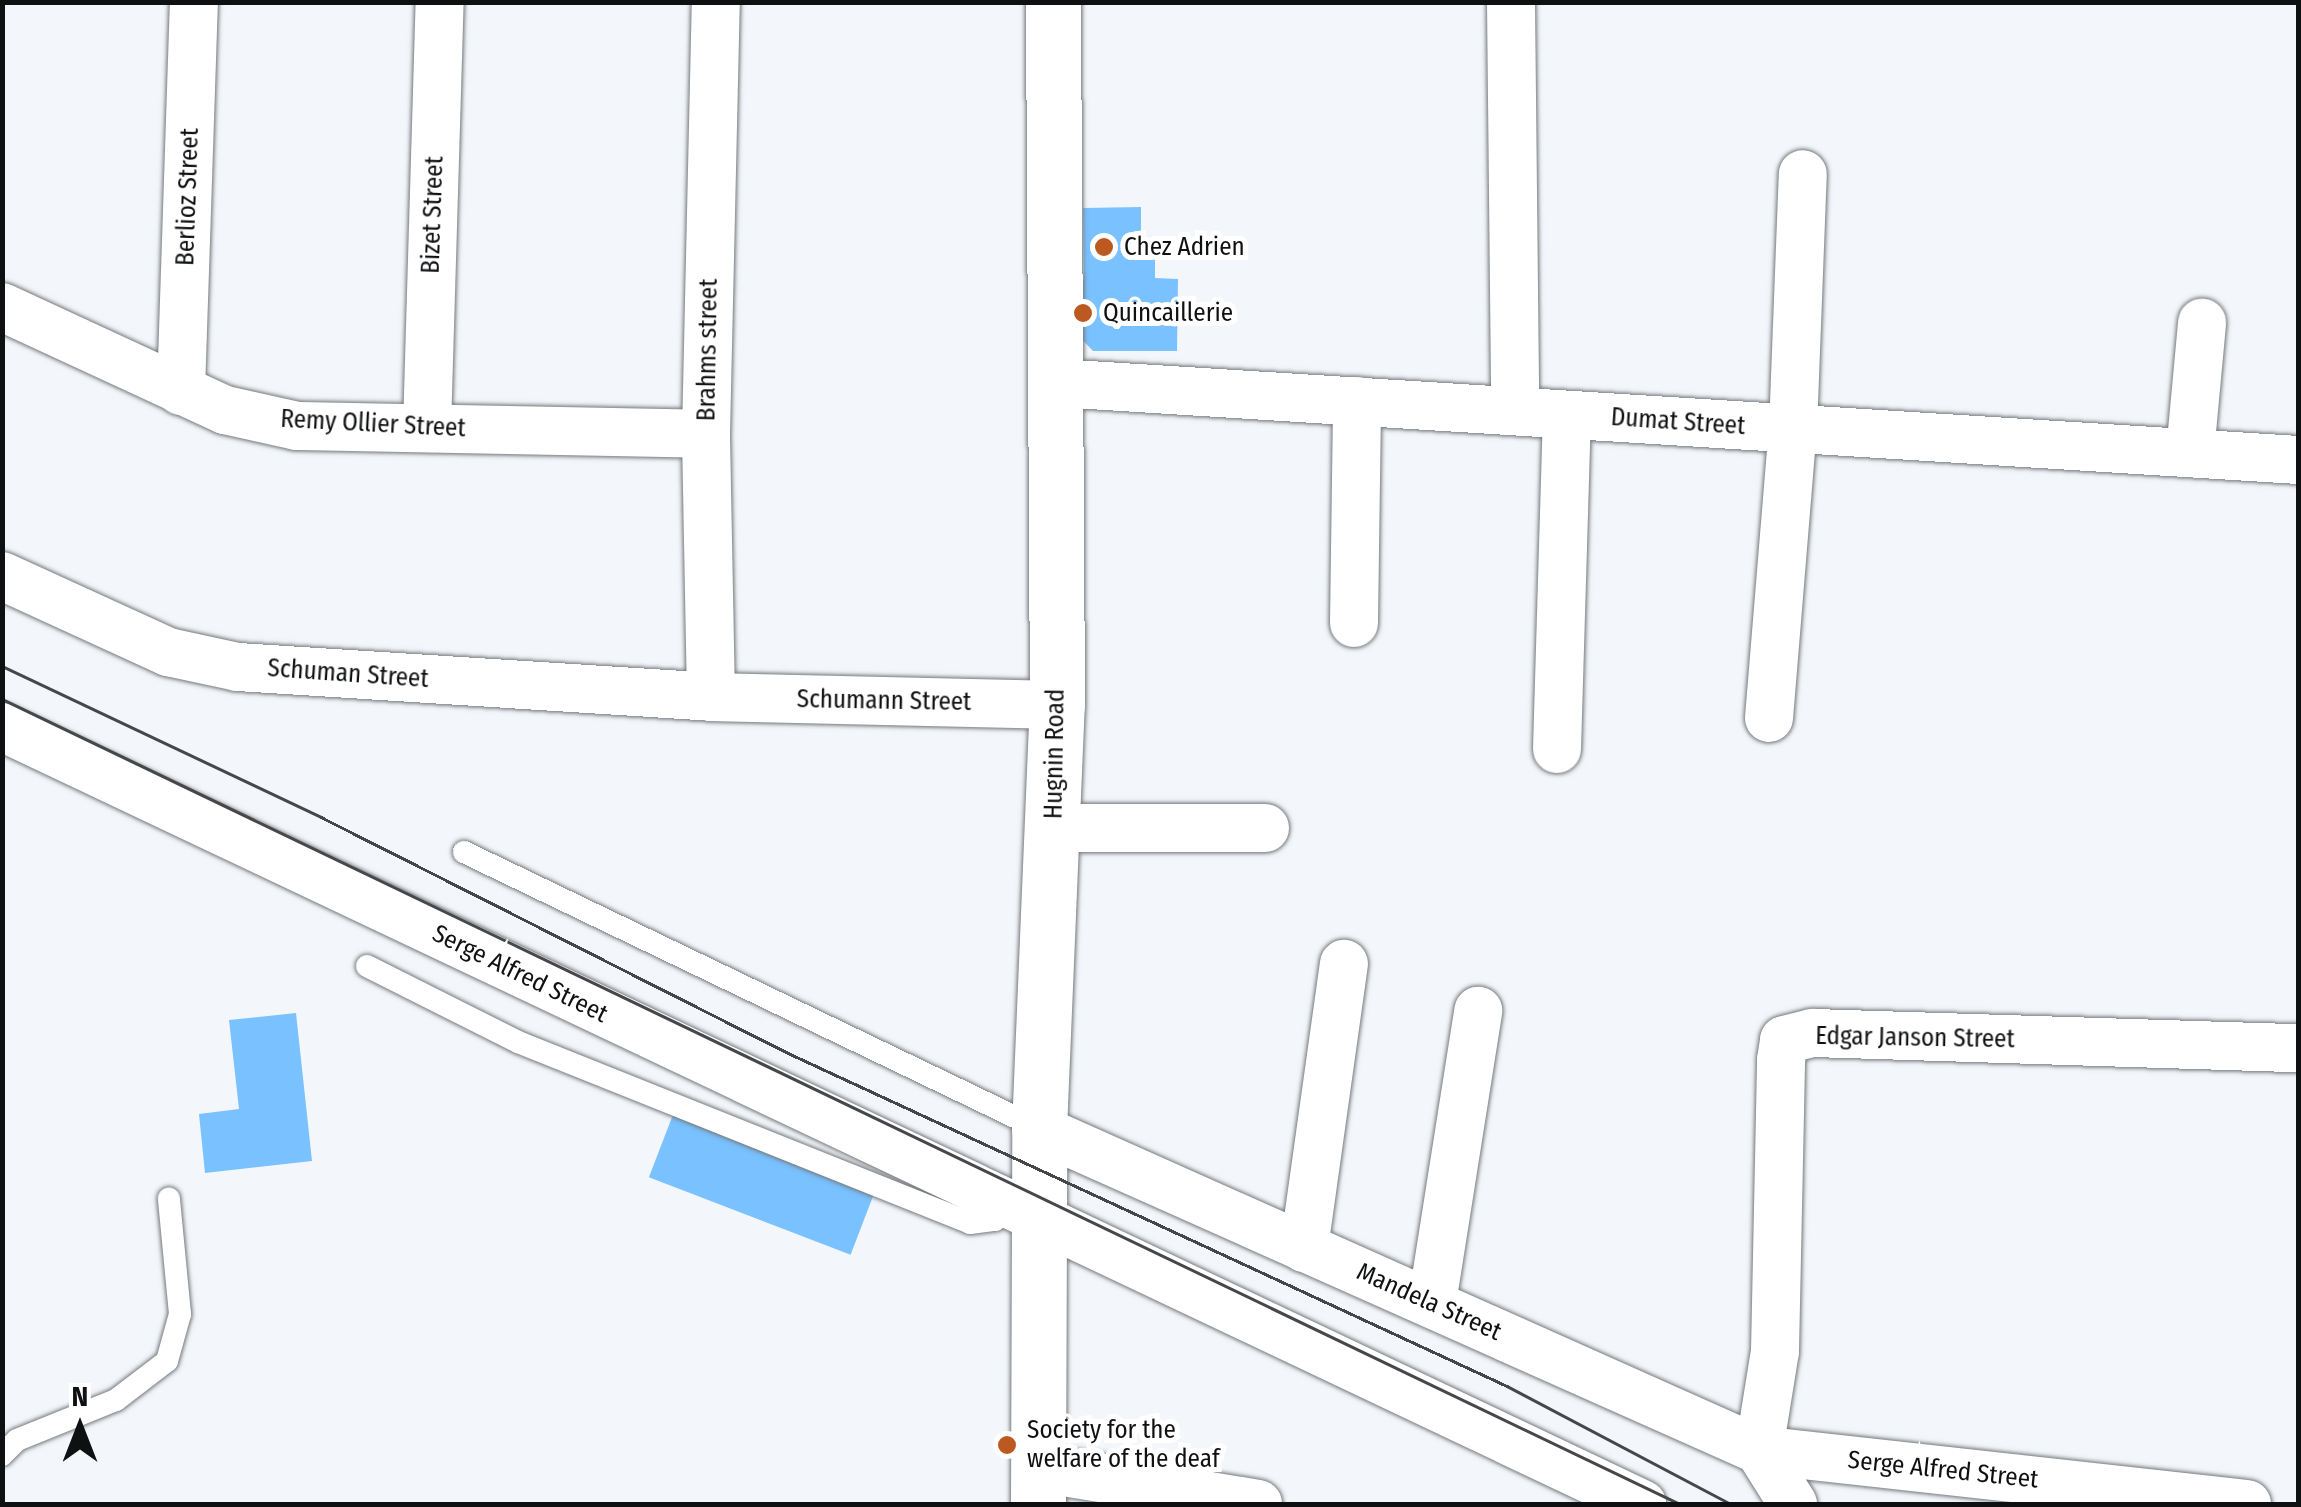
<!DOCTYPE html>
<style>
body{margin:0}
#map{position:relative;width:2301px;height:1507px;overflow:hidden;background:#f3f7fb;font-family:"Fira Sans Condensed",sans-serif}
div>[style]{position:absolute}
.building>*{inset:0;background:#79c1ff;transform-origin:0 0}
.roads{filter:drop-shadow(0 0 2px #75797d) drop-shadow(0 0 2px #75797d)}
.service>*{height:22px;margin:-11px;padding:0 11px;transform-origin:11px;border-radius:11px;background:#fff}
.minor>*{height:48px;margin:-24px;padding:0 24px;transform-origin:24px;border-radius:24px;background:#fff}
.tertiary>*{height:55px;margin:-27.5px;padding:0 27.5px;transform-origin:27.5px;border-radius:27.5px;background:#fff}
.tram>*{height:2.5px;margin:-1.25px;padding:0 1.25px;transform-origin:1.25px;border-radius:1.25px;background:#46474a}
.dots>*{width:28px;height:28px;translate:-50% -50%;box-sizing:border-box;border:5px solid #fff;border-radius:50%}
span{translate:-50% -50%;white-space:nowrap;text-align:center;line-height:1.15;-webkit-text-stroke:10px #fff;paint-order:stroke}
.street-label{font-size:25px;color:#0f1012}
.poi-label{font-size:25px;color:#0f1012}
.left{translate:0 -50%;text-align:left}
.frame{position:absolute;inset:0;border:5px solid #0f1012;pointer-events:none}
.north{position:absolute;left:30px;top:1377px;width:100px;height:100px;-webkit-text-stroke:8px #fff;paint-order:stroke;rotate:0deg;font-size:28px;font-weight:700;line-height:40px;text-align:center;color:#0f1012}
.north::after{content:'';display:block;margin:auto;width:35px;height:45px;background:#0f1012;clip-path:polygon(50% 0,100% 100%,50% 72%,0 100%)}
</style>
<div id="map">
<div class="building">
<i style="clip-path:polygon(1141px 207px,1141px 239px,1125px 239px,1125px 255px,1155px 254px,1155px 278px,1178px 279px,1177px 351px,1093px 351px,1071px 328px,1070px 280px,1084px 280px,1083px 208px)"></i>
<i style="clip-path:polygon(296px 1013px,312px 1161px,205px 1173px,199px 1114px,239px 1109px,229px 1020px)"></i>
<i style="left:674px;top:1112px;width:216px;height:70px;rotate:21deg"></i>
</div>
<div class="roads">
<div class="service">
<i style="left:464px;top:852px;width:635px;rotate:25.68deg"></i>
<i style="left:367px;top:966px;width:169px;rotate:26.7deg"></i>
<i style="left:518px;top:1042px;width:487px;rotate:21.8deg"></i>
<i style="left:970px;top:1223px;width:25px;rotate:-7deg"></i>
<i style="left:995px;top:1220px;width:18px;rotate:-47deg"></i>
<i style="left:2px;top:1455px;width:21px;rotate:-45deg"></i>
<i style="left:17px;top:1440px;width:107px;rotate:-22deg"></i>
<i style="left:116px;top:1400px;width:64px;rotate:-37.4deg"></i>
<i style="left:167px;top:1361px;width:49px;rotate:-74.5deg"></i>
<i style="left:180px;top:1314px;width:116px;rotate:-95.5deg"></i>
</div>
<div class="minor">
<i style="left:1511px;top:2px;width:409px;rotate:89.4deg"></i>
<i style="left:2px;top:307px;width:246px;rotate:24.8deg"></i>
<i style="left:225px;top:410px;width:74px;rotate:12.5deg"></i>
<i style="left:297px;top:426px;width:409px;rotate:1.1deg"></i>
<i style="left:1057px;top:383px;width:1243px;rotate:3.55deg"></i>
<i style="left:181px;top:391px;width:389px;rotate:-88.1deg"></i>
<i style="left:427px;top:428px;width:426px;rotate:-88.3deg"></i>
<i style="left:2190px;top:453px;width:131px;rotate:-84.7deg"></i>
<i style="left:2px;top:576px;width:183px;rotate:24.6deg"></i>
<i style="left:168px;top:652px;width:72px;rotate:12.1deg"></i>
<i style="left:238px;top:667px;width:474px;rotate:3.6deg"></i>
<i style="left:711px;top:697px;width:346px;rotate:1.3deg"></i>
<i style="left:1354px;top:623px;width:222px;rotate:-89.2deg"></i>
<i style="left:711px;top:697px;width:263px;rotate:-91.1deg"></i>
<i style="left:706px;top:434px;width:432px;rotate:-88.7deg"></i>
<i style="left:1769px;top:718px;width:290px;rotate:-85.3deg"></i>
<i style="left:1793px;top:429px;width:255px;rotate:-87.8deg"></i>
<i style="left:2px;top:727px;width:1815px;rotate:25.35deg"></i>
<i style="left:1557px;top:749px;width:334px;rotate:-88.3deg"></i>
<i style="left:1053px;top:828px;width:212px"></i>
<i style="left:1039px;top:1129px;width:788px;rotate:24.03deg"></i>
<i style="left:1759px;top:1450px;width:64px;rotate:57.8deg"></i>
<i style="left:1304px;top:1248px;width:287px;rotate:-82deg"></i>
<i style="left:1432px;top:1303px;width:296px;rotate:-81deg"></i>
<i style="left:1039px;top:1468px;width:222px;rotate:9.3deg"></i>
<i style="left:2247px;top:1504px;width:491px;rotate:-173.7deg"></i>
<i style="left:1759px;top:1450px;width:100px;rotate:-80.8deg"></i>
<i style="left:1775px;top:1351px;width:291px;rotate:-88.8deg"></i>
<i style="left:1781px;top:1060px;width:20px;rotate:-81deg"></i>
<i style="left:1784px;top:1040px;width:30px;rotate:-14deg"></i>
<i style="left:1813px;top:1033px;width:485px;rotate:1.8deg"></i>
</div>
<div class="tertiary">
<i style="left:1038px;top:1504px;width:375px;rotate:-89.8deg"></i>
<i style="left:1039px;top:1129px;width:424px;rotate:-87.6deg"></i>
<i style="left:1057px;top:705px;width:703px;rotate:-90.33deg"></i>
</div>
</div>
<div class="tram">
<i style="left:2px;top:666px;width:353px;rotate:25.3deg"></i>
<i style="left:321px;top:817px;width:523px;rotate:26.81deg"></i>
<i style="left:788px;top:1053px;width:792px;rotate:24.85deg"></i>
<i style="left:1507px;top:1386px;width:253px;rotate:27.8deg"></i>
<i style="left:2px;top:699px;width:1861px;rotate:25.63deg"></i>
</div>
<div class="dots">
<i style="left:1104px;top:247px;background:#bc5920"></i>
<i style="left:1083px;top:313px;background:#bc5920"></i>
<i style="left:1007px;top:1445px;background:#bc5920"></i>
</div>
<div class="street-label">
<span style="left:188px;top:197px;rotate:-88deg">Berlioz Street</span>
<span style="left:433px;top:215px;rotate:-88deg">Bizet Street</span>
<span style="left:708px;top:350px;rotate:-89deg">Brahms street</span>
<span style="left:1678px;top:422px;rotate:4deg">Dumat Street</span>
<span style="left:373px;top:424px;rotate:3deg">Remy Ollier Street</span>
<span style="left:348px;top:674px;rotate:4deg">Schuman Street</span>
<span style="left:884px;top:701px;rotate:1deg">Schumann Street</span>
<span style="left:1055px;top:754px;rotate:-89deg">Hugnin Road</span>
<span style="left:520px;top:974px;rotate:26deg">Serge Alfred Street</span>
<span style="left:1915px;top:1038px;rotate:1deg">Edgar Janson Street</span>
<span style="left:1429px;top:1302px;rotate:24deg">Mandela Street</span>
<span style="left:1943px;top:1470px;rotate:6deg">Serge Alfred Street</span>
</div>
<div class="poi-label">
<span class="left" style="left:1124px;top:247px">Chez Adrien</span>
<span class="left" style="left:1103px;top:313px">Quincaillerie</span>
<span class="left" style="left:1027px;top:1445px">Society for the<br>welfare of the deaf</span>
</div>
<div class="frame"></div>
<div class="north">N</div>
</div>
